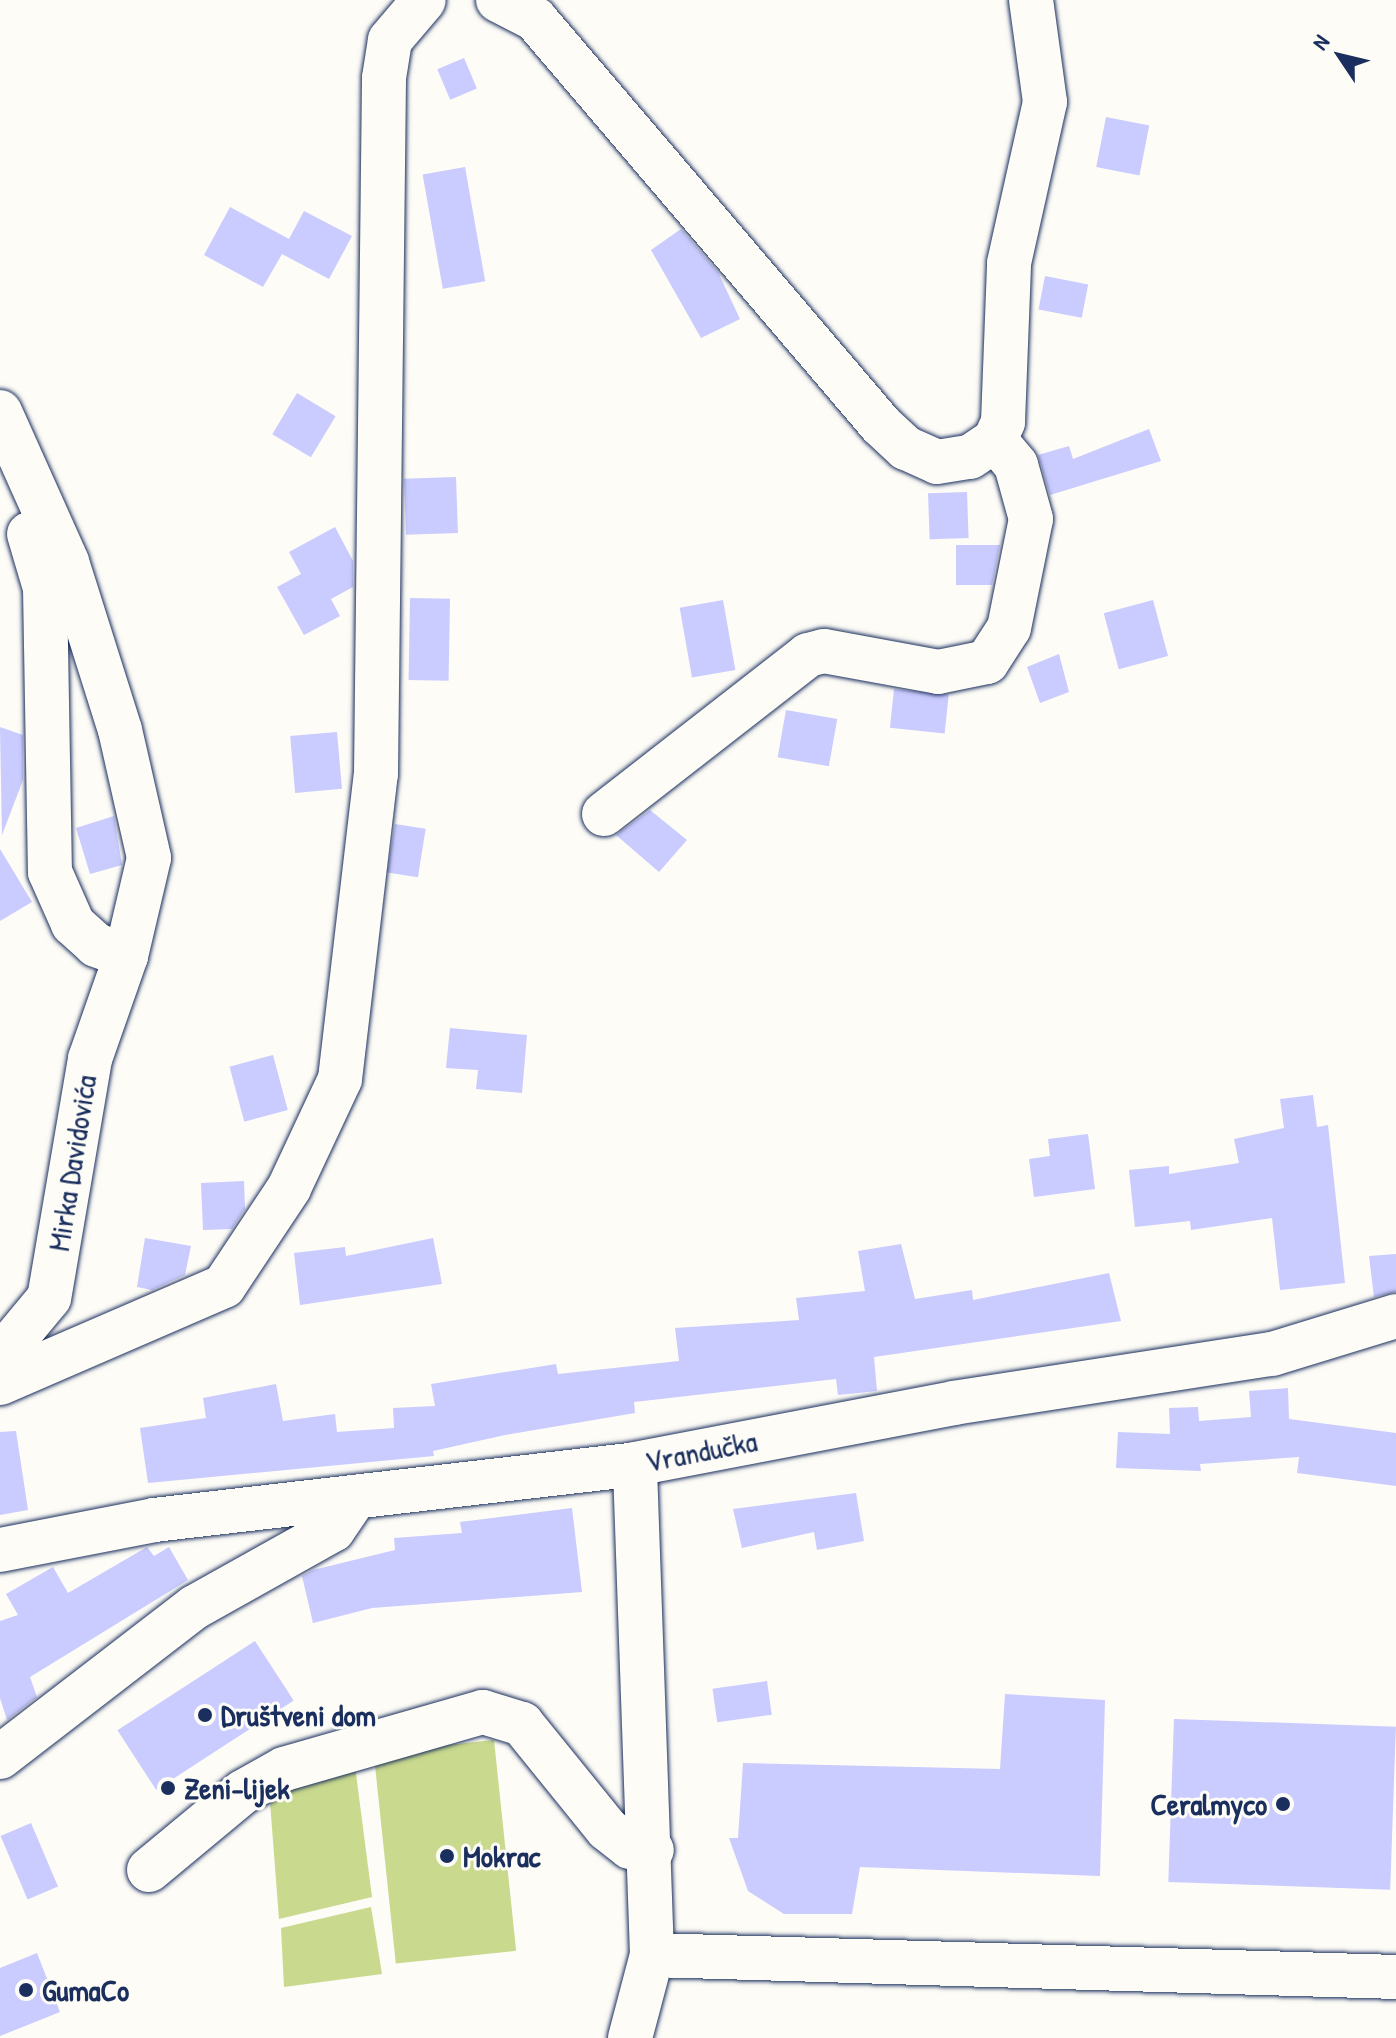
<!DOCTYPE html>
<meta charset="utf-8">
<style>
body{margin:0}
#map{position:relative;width:1396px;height:2038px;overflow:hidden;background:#fdfcf7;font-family:"Patrick Hand",sans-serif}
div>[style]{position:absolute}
.green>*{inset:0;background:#c9d98d;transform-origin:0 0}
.building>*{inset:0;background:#cacbfe;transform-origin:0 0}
.roads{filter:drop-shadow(0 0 2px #1b2f5e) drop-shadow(0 0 2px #1b2f5e)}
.minor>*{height:44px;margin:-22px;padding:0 22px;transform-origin:22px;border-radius:22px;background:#fdfcf7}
.dots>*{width:22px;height:22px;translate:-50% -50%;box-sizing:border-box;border:4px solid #fdfcf7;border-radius:50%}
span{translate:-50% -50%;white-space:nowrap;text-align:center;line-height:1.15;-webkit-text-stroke:6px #fdfcf7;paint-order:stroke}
.street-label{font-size:30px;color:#1b2f5e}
.poi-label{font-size:30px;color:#1b2f5e;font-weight:700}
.left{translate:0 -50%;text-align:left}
.right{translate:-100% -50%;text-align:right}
.north{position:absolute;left:1300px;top:16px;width:80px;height:80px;-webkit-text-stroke:6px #fdfcf7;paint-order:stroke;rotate:305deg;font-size:22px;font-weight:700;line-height:32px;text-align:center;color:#1b2f5e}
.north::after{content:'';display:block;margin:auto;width:28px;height:36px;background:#1b2f5e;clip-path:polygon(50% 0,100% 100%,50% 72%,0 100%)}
</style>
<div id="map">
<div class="green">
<i style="left:494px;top:1740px;width:212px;height:121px;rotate:84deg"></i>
<i style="clip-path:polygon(355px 1766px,372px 1897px,279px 1919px,269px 1789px)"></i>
<i style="clip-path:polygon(371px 1907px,382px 1974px,284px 1987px,281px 1928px)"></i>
</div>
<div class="building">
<i style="left:464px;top:58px;width:33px;height:29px;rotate:67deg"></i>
<i style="left:1106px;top:117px;width:44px;height:51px;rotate:11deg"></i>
<i style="left:465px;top:167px;width:116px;height:43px;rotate:80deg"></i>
<i style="clip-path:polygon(230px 207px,289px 239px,304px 211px,352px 236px,329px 279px,282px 254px,263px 287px,204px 255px)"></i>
<i style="clip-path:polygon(681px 229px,718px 272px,740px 319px,701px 338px,651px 250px)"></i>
<i style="left:1045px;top:276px;width:44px;height:34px;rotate:11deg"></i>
<i style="left:297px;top:393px;width:45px;height:48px;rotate:31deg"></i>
<i style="clip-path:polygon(1149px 429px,1161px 461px,1050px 495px,1038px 455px,1069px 446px,1073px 459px)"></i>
<i style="left:456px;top:477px;width:56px;height:52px;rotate:88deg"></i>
<i style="left:967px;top:492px;width:46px;height:39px;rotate:88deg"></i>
<i style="clip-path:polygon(335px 527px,353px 561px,353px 587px,331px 599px,340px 616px,304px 635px,277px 587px,301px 574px,289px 552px)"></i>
<i style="clip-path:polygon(956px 545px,1000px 545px,992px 585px,956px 585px)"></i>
<i style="left:410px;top:598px;width:40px;height:82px;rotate:1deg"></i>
<i style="left:723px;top:600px;width:71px;height:44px;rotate:80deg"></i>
<i style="left:1153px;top:600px;width:58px;height:51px;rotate:75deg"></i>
<i style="clip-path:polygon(1059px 654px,1069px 692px,1040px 703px,1027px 667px)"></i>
<i style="left:894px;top:689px;width:55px;height:39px;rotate:6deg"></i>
<i style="left:786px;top:710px;width:52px;height:48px;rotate:10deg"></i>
<i style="clip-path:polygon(0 727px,23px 735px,23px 780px,2px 835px)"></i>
<i style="left:337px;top:732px;width:57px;height:47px;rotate:85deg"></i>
<i style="clip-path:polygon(650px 810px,687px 840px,659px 872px,616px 835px)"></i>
<i style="clip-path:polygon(114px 816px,122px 865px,90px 874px,76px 828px)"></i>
<i style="left:395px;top:824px;width:31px;height:49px;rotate:9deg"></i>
<i style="clip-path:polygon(0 849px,32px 902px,0 921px)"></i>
<i style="clip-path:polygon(450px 1028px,527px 1035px,522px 1093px,476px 1089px,478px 1070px,446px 1068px)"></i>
<i style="left:273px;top:1055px;width:57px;height:45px;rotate:75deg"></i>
<i style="clip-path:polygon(1313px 1095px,1317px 1127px,1328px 1125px,1345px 1283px,1280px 1290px,1272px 1218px,1191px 1230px,1190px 1221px,1135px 1227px,1129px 1170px,1169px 1166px,1169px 1174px,1239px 1163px,1234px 1139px,1284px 1128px,1280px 1099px)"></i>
<i style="clip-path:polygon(1088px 1134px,1095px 1189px,1034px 1197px,1029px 1159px,1050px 1156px,1048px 1139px)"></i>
<i style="clip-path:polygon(244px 1181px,245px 1209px,232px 1229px,203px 1230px,201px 1183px)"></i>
<i style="clip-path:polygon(145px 1238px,191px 1246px,185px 1275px,152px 1290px,137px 1287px)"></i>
<i style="clip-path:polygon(433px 1238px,442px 1284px,300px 1305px,294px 1253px,345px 1247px,346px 1256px)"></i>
<i style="clip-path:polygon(901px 1244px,915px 1299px,972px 1290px,973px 1300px,1109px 1273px,1121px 1321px,874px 1357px,877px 1391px,838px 1395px,836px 1379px,634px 1402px,635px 1413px,505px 1435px,433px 1451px,434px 1456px,148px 1483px,140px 1428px,206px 1418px,203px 1398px,276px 1384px,283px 1421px,335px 1414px,337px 1432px,394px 1428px,393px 1408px,435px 1406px,431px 1384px,556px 1364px,558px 1374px,679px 1361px,675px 1328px,799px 1320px,796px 1298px,865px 1291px,858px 1251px)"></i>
<i style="clip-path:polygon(1396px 1254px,1396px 1292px,1374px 1297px,1369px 1256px)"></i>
<i style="clip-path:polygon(1288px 1388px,1289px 1419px,1396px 1433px,1396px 1486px,1297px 1473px,1299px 1457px,1200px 1464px,1201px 1471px,1116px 1468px,1118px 1432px,1170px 1434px,1169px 1408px,1198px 1407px,1199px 1421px,1251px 1417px,1249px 1391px)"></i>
<i style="clip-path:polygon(16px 1431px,28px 1510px,0 1515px,0 1432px)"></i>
<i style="clip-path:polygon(856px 1493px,864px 1541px,817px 1550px,814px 1532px,742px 1548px,733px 1509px)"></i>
<i style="clip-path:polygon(572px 1508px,582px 1592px,372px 1608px,313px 1623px,302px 1576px,313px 1570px,395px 1550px,394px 1538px,462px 1533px,460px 1522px)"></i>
<i style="clip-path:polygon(147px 1547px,154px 1556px,169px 1547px,188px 1580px,30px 1677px,37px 1697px,7px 1720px,0 1698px,0 1621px,18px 1615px,6px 1594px,53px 1567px,68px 1593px)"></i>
<i style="left:255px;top:1641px;width:71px;height:164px;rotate:57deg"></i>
<i style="left:767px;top:1681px;width:34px;height:55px;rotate:82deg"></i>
<i style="clip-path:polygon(1005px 1694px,1105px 1700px,1100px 1876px,860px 1867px,852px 1914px,784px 1914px,748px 1891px,729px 1838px,738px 1838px,743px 1763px,1000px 1769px)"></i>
<i style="left:1174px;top:1719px;width:222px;height:163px;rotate:2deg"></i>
<i style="left:31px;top:1823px;width:69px;height:33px;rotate:67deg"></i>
<i style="clip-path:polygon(37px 1953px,60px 2012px,0 2036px,0 1968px)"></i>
</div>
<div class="roads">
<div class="minor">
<i style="left:498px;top:0;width:42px;rotate:27.2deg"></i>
<i style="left:535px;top:19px;width:533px;rotate:49.56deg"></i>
<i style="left:881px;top:425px;width:34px;rotate:43deg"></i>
<i style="left:906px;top:448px;width:34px;rotate:24deg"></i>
<i style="left:937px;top:462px;width:33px;rotate:-9deg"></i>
<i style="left:970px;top:457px;width:30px;rotate:-34deg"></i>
<i style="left:995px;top:440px;width:20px;rotate:-66deg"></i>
<i style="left:1003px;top:422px;width:159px;rotate:-87.8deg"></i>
<i style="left:1009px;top:263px;width:165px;rotate:-77.4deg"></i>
<i style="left:1045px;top:102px;width:103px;rotate:-97.8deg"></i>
<i style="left:0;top:412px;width:164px;rotate:65.9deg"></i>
<i style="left:67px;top:562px;width:176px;rotate:72.5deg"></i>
<i style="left:120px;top:730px;width:131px;rotate:77.2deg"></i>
<i style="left:149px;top:858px;width:101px;rotate:103.2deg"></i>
<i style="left:126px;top:956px;width:109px;rotate:109.3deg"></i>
<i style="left:90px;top:1059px;width:242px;rotate:99.7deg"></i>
<i style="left:49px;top:1298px;width:77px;rotate:129.7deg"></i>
<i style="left:29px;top:534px;width:56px;rotate:73.5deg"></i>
<i style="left:45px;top:588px;width:284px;rotate:89deg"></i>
<i style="left:50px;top:872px;width:57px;rotate:66.1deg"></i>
<i style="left:73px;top:924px;width:31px;rotate:42deg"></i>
<i style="left:96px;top:945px;width:32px;rotate:20deg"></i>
<i style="left:604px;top:814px;width:259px;rotate:-37.9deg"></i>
<i style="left:808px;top:655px;width:16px;rotate:-14deg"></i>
<i style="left:824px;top:651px;width:116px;rotate:10.4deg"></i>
<i style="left:938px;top:672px;width:50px;rotate:-11.5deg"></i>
<i style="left:987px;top:662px;width:40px;rotate:-57.1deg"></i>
<i style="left:1009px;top:628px;width:111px;rotate:-78.6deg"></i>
<i style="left:1031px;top:519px;width:56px;rotate:-105.5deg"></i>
<i style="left:1016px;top:465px;width:33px;rotate:-130deg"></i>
<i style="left:0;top:1383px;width:244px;rotate:-23.4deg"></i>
<i style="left:224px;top:1286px;width:118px;rotate:-56.4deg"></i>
<i style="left:289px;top:1188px;width:120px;rotate:-64.9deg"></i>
<i style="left:340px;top:1079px;width:307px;rotate:-83.3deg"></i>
<i style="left:376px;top:774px;width:696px;rotate:-89.34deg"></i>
<i style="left:384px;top:78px;width:38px;rotate:-81deg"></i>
<i style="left:390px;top:40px;width:52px;rotate:-49.6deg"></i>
<i style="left:0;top:1550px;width:157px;rotate:-11deg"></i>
<i style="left:154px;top:1520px;width:484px;rotate:-6.6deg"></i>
<i style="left:635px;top:1464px;width:325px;rotate:-10.8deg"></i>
<i style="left:954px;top:1403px;width:322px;rotate:-8.8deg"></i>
<i style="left:1272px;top:1354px;width:130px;rotate:-17deg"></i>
<i style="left:0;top:1757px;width:246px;rotate:-37.6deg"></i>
<i style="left:195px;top:1607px;width:158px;rotate:-29.2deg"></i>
<i style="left:333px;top:1530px;width:40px;rotate:-56deg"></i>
<i style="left:149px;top:1870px;width:122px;rotate:-39.7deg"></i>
<i style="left:243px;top:1792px;width:47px;rotate:-29.3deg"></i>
<i style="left:284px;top:1769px;width:207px;rotate:-16deg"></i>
<i style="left:483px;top:1712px;width:41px;rotate:17.1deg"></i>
<i style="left:522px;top:1724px;width:135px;rotate:51deg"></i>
<i style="left:607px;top:1829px;width:29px;rotate:38deg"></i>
<i style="left:630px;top:1847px;width:22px;rotate:8deg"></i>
<i style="left:652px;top:1955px;width:744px;rotate:1.69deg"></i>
<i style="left:630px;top:2038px;width:86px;rotate:-75.2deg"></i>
<i style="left:652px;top:1955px;width:491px;rotate:-92deg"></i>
</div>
</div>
<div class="dots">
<i style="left:205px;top:1715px;background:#1b2f5e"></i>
<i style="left:168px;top:1788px;background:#1b2f5e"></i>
<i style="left:1283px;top:1804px;background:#1b2f5e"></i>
<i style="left:447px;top:1856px;background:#1b2f5e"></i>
<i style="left:26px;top:1990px;background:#1b2f5e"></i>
</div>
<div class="street-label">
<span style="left:72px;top:1163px;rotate:-81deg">Mirka Davidovića</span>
<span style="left:701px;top:1451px;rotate:-11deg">Vrandučka</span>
</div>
<div class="poi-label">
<span class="left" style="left:221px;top:1715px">Društveni dom</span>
<span class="left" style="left:184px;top:1788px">Zeni-lijek</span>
<span class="right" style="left:1267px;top:1804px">Ceralmyco</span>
<span class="left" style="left:463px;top:1856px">Mokrac</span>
<span class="left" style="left:42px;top:1990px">GumaCo</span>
</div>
<div class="north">N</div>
</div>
